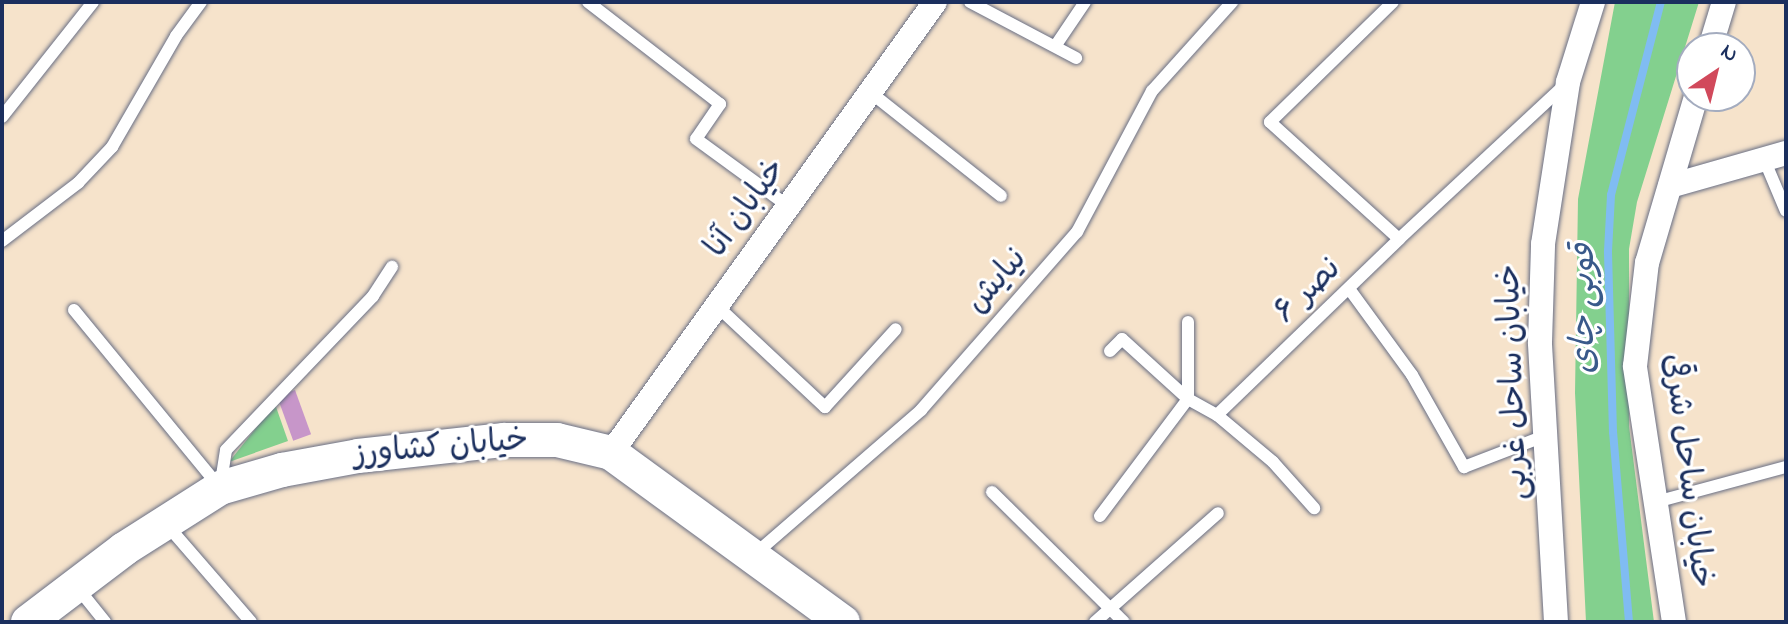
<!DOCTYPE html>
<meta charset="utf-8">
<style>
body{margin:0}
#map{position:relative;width:1788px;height:624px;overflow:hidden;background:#f6e3cb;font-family:"Indie Flower","Playpen Sans Arabic",sans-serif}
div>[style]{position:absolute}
.green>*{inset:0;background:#83d08e}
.stream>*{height:8px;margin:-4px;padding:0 4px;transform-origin:4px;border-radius:4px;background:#80bcf2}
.building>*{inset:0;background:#c796c9;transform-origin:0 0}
.roads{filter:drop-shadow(0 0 2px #686e84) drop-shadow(0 0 2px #686e84)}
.lane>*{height:12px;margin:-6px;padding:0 6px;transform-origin:6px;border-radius:6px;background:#fff}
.street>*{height:24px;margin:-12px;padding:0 12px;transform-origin:12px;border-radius:12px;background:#fff}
.secondary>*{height:34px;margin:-17px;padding:0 17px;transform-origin:17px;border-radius:17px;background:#fff}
span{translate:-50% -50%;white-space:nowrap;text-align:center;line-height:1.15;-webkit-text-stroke:6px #fff;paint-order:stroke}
.street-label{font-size:32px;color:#1b2f5e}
.water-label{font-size:34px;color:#39598a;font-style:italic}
.frame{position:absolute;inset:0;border:4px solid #1b2f5e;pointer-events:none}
.north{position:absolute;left:1676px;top:32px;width:80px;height:80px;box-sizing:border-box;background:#fff;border:2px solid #a4acbf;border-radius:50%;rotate:35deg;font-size:22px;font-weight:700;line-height:32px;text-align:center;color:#1b2f5e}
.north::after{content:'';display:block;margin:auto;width:28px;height:36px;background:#d1495b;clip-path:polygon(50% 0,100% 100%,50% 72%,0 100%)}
</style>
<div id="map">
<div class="green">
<i style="clip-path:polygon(1615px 2px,1699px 2px,1637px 202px,1629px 249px,1629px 426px,1654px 622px,1586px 622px,1575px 393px,1578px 199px)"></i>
<i style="clip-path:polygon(275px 404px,288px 441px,229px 462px)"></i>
</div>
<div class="stream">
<i style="left:1629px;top:622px;width:191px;rotate:-94.8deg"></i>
<i style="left:1613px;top:432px;width:181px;rotate:-91.6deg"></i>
<i style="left:1608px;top:251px;width:56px;rotate:-86.9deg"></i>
<i style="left:1611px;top:195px;width:199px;rotate:-75.5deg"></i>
</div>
<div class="building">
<i style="left:295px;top:390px;width:47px;height:19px;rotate:70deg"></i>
</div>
<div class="roads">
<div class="lane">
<i style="left:588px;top:2px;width:167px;rotate:37.7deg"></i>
<i style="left:720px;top:104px;width:42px;rotate:124.4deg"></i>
<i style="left:696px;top:139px;width:114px;rotate:36.1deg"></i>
<i style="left:970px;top:2px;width:120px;rotate:27.8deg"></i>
<i style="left:1393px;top:2px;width:172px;rotate:135.7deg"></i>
<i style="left:1270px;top:122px;width:174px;rotate:42.2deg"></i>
<i style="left:1056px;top:45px;width:52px;rotate:-56deg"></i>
<i style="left:870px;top:92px;width:167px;rotate:38.4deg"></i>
<i style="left:2px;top:117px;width:147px;rotate:-51.6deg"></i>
<i style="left:1764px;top:159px;width:56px;rotate:67.1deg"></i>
<i style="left:2px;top:241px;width:96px;rotate:-37.3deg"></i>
<i style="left:78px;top:183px;width:50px;rotate:-46.6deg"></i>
<i style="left:112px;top:147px;width:128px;rotate:-60deg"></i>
<i style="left:176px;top:36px;width:42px;rotate:-53.7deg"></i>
<i style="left:1350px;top:290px;width:105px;rotate:53.9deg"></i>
<i style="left:1412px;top:375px;width:106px;rotate:60.5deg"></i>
<i style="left:1464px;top:467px;width:89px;rotate:-21.1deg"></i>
<i style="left:717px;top:306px;width:148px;rotate:43.1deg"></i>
<i style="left:825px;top:407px;width:105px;rotate:-47.7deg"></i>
<i style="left:74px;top:310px;width:230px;rotate:50.6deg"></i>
<i style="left:220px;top:488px;width:38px;rotate:-81deg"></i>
<i style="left:226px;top:450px;width:213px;rotate:-46.3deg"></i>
<i style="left:373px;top:296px;width:35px;rotate:-57deg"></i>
<i style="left:1188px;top:322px;width:77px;rotate:90deg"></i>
<i style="left:1110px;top:351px;width:17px;rotate:-45deg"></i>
<i style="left:1122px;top:339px;width:89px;rotate:42.3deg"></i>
<i style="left:1217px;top:415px;width:73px;rotate:40deg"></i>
<i style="left:1273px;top:462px;width:62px;rotate:48.3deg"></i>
<i style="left:992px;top:492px;width:185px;rotate:44.6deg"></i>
<i style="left:1656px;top:502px;width:135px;rotate:-15.1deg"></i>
<i style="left:1100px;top:516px;width:146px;rotate:-53.1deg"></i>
<i style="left:1188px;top:399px;width:33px;rotate:29deg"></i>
<i style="left:1217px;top:415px;width:253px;rotate:-44deg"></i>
<i style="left:1399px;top:239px;width:228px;rotate:-42.9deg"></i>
<i style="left:167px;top:525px;width:128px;rotate:49.1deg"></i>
<i style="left:755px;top:554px;width:220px;rotate:-40.9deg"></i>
<i style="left:921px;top:410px;width:237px;rotate:-48.8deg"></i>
<i style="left:1077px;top:232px;width:160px;rotate:-62deg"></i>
<i style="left:1152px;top:91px;width:120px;rotate:-48deg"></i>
<i style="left:77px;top:587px;width:45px;rotate:51.3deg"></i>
<i style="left:1095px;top:622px;width:164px;rotate:-41.5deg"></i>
</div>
<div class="street">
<i style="left:1710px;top:48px;width:48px;rotate:-73.1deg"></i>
<i style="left:1670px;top:186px;width:121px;rotate:-15.9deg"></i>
<i style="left:611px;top:453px;width:555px;rotate:-54.31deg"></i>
<i style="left:1556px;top:622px;width:280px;rotate:-93.3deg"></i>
<i style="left:1540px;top:342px;width:98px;rotate:-88.2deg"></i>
<i style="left:1543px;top:244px;width:164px;rotate:-81.2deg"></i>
<i style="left:1568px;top:82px;width:84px;rotate:-72.6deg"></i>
<i style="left:1674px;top:622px;width:259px;rotate:-98.7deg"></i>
<i style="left:1635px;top:366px;width:104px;rotate:-83.4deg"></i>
<i style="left:1647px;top:263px;width:174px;rotate:-73.6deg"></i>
</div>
<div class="secondary">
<i style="left:28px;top:622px;width:121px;rotate:-37.2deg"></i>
<i style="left:124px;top:549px;width:114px;rotate:-32.4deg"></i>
<i style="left:220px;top:488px;width:65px;rotate:-16.2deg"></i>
<i style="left:282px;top:470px;width:77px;rotate:-10.4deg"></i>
<i style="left:358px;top:456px;width:147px;rotate:-6.3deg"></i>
<i style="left:504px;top:440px;width:53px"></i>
<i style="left:557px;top:440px;width:56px;rotate:13.5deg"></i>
<i style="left:611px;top:453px;width:287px;rotate:36.1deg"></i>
</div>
</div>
<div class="street-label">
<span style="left:747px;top:209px;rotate:-54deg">خیابان آنا</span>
<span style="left:998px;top:282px;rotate:-49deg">نیایش</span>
<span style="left:1309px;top:292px;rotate:-44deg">نصر ۶</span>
<span style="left:1515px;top:382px;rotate:-92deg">خیابان ساحل غربی</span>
<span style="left:441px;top:449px;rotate:-5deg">خیابان کشاورز</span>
<span style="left:1686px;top:471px;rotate:83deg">خیابان ساحل شرقی</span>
</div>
<div class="water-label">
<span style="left:1586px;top:309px;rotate:-90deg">قوبی چای</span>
</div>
<div class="frame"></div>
<div class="north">N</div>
</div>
